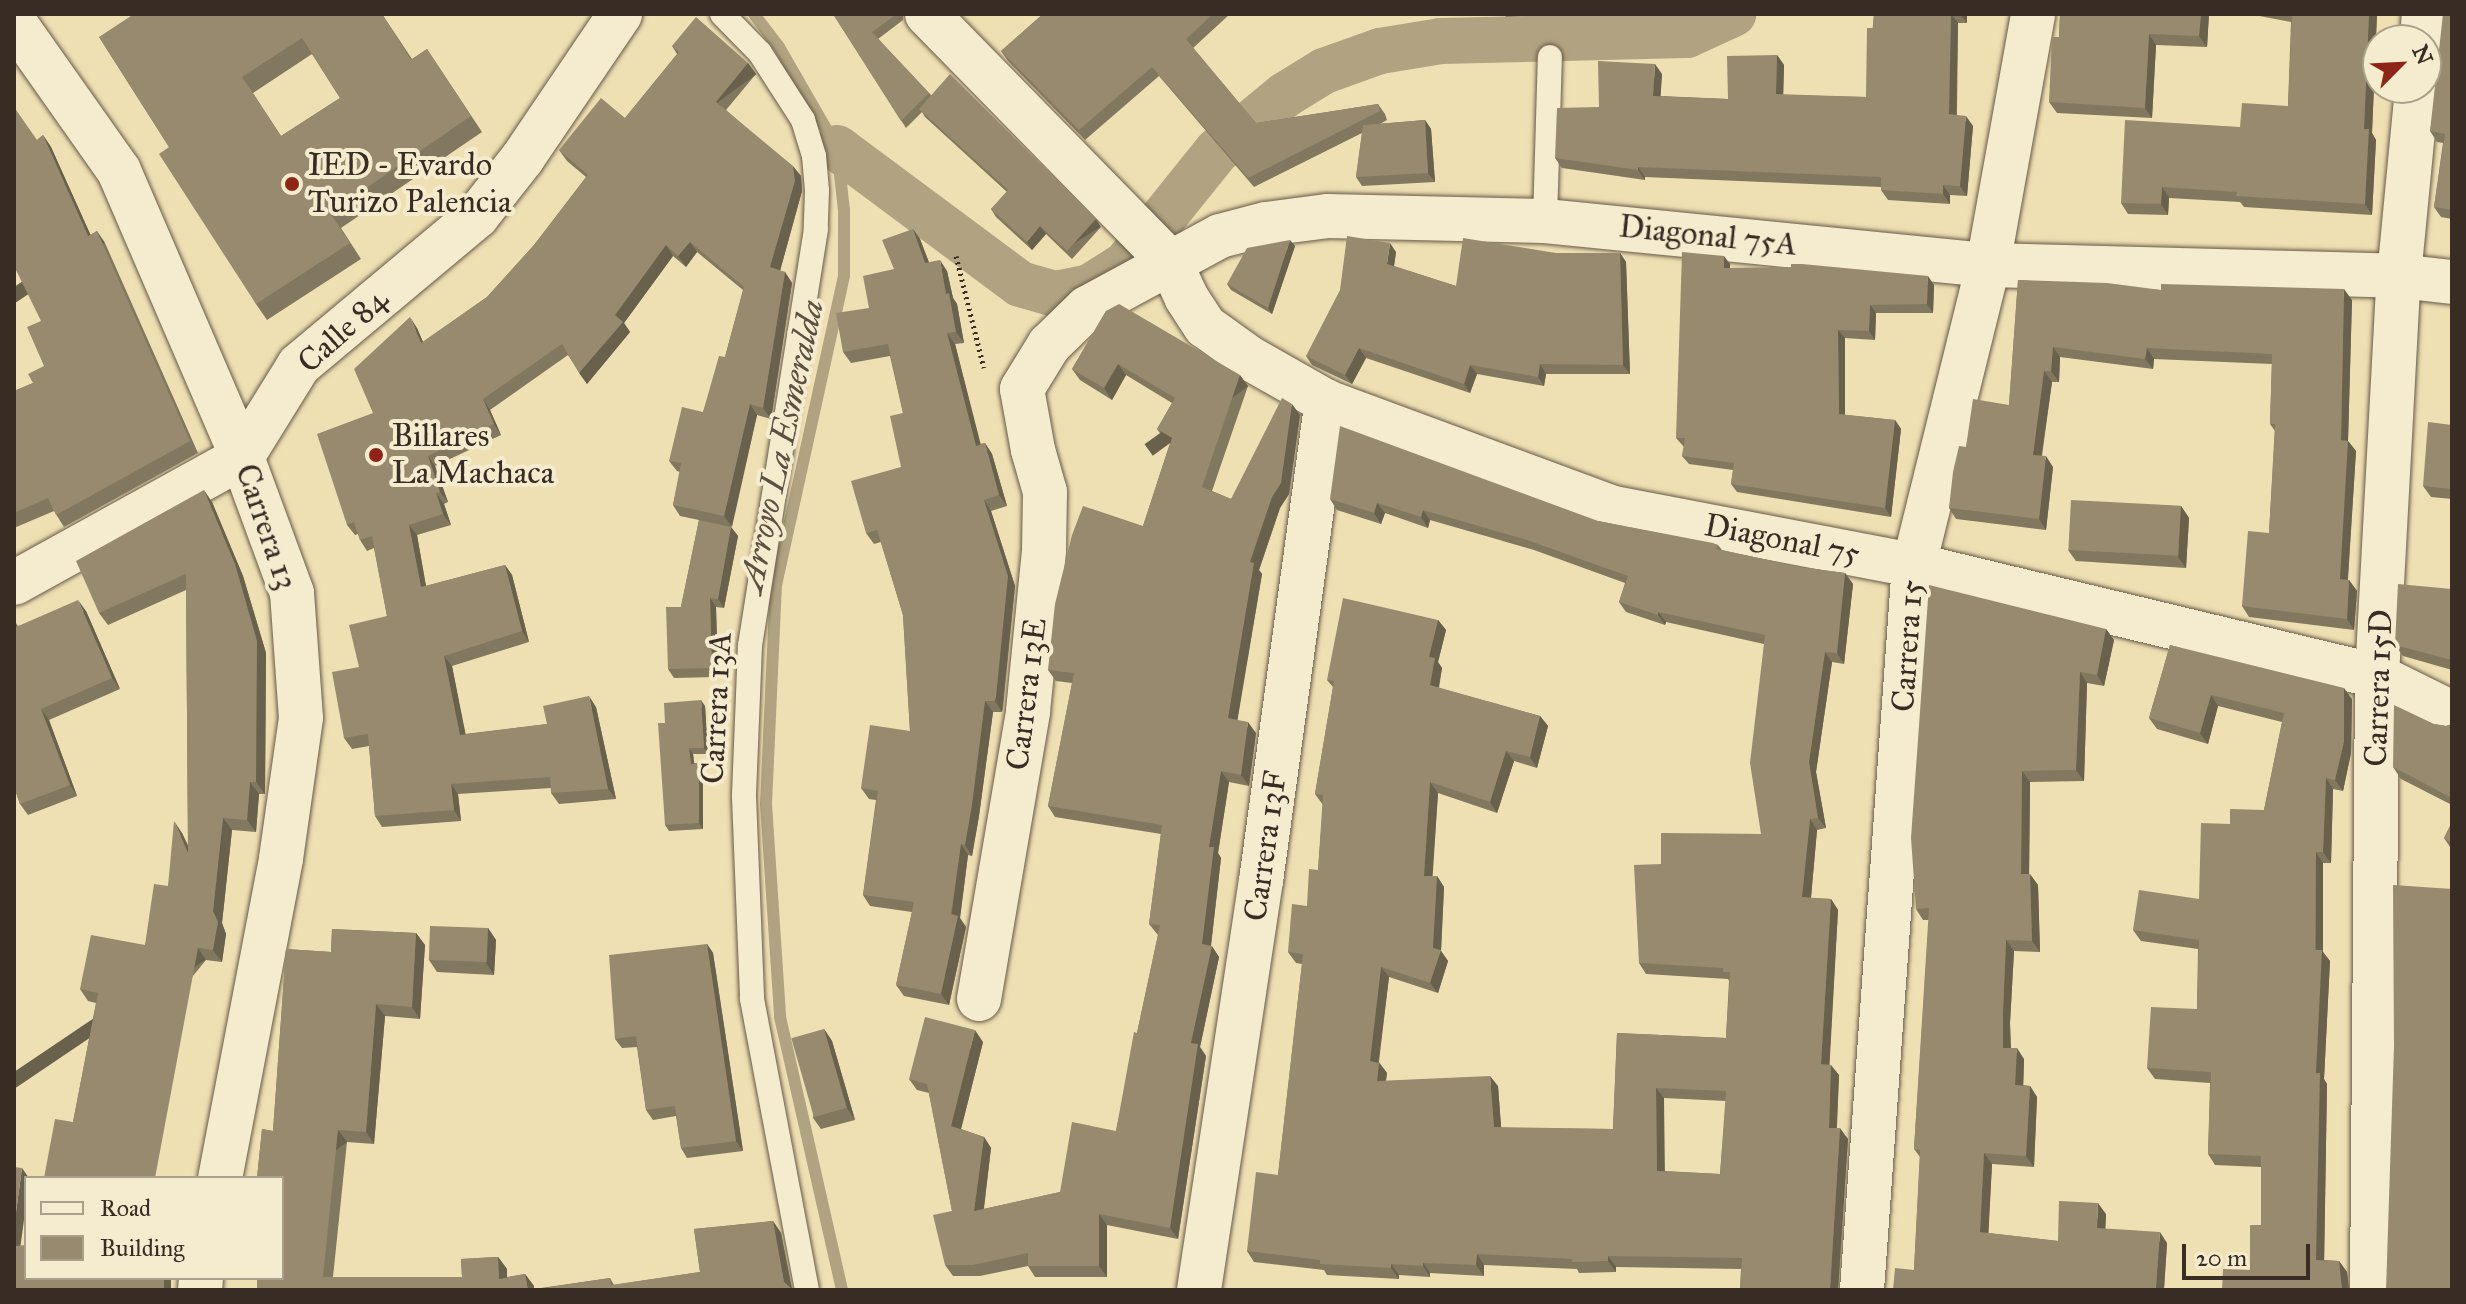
<!DOCTYPE html>
<style>
body{margin:0}
#map{position:relative;width:2466px;height:1304px;overflow:hidden;background:#efe0b3;font-family:"IM FELL Great Primer",serif}
div>[style]{position:absolute}
.stream>*{height:12px;margin:-6px;padding:0 6px;transform-origin:6px;border-radius:6px;background:#b1a382}
.canal>*{height:46px;margin:-23px;padding:0 23px;transform-origin:23px;border-radius:23px;background:#b1a382}
.path>*{height:5px;margin-top:-2.5px;transform-origin:0;background:repeating-linear-gradient(90deg,#382c24 0 2px,transparent 0 6px)}
.roads{filter:drop-shadow(0 0 2px #665948) drop-shadow(0 0 2px #665948)}
.lane>*{height:24px;margin:-12px;padding:0 12px;transform-origin:12px;border-radius:12px;background:#f5ebce}
.street>*{height:44px;margin:-22px;padding:0 22px;transform-origin:22px;border-radius:22px;background:#f5ebce}
.secondary>*{height:44px;margin:-22px;padding:0 22px;transform-origin:22px;border-radius:22px;background:#f5ebce}
.wall>*{inset:0;background:#82775f}
.shaded-wall>*{inset:0;background:#6a614d;transform-origin:0 0}
.building>*{inset:0;background:#978a6e;transform-origin:0 0}
.dots>*{width:22px;height:22px;translate:-50% -50%;box-sizing:border-box;border:4px solid #f5ebce;border-radius:50%}
span{translate:-50% -50%;white-space:nowrap;text-align:center;line-height:1.15;-webkit-text-stroke:8px #f5ebce;paint-order:stroke}
.poi-label{font-size:32px;color:#382c24}
.left{translate:0 -50%;text-align:left}
.street-label{font-size:32px;color:#382c24}
.water-label{font-size:34px;color:#5c5040;font-style:italic}
.frame{position:absolute;inset:0;border:16px solid #382c24;pointer-events:none}
.legend{position:absolute;left:24px;top:1176px;width:260px;height:104px;box-sizing:border-box;background:#f5ebce;border:2px solid #a99f8a;margin:0;padding:10px 14px;list-style:none;font-size:24px;color:#382c24}
.legend li{display:flex;align-items:center;gap:16px;height:40px}
.legend b{width:40px;border:2px solid #a99f8a}
.north{position:absolute;left:2362px;top:24px;width:80px;height:80px;box-sizing:border-box;background:#f5ebce;border:2px solid #a99f8a;border-radius:50%;rotate:66deg;font-size:22px;font-weight:700;line-height:32px;text-align:center;color:#382c24}
.north::after{content:'';display:block;margin:auto;width:28px;height:36px;background:#8f2418;clip-path:polygon(50% 0,100% 100%,50% 72%,0 100%)}
.scale{position:absolute;left:2182px;top:1244px;width:128px;height:36px;box-sizing:border-box;border:4px solid #382c24;border-top:0;padding-left:10px;font-size:24px;line-height:28px;white-space:nowrap;color:#382c24;-webkit-text-stroke:6px #f5ebce;paint-order:stroke}
</style>
<div id="map">
<div class="stream">
<i style="left:754px;top:14px;width:41px;rotate:52.9deg"></i>
<i style="left:779px;top:47px;width:116px;rotate:60.1deg"></i>
<i style="left:837px;top:148px;width:62px;rotate:83.6deg"></i>
<i style="left:844px;top:210px;width:66px;rotate:90deg"></i>
<i style="left:844px;top:276px;width:315px;rotate:102.4deg"></i>
<i style="left:776px;top:584px;width:220px;rotate:92.6deg"></i>
<i style="left:766px;top:804px;width:213px;rotate:86.2deg"></i>
<i style="left:780px;top:1017px;width:280px;rotate:77.2deg"></i>
</div>
<div class="canal">
<i style="left:837px;top:148px;width:228px;rotate:36.6deg"></i>
<i style="left:1020px;top:284px;width:36px;rotate:16deg"></i>
<i style="left:1055px;top:294px;width:36px;rotate:-11deg"></i>
<i style="left:1090px;top:287px;width:43px;rotate:-32.6deg"></i>
<i style="left:1126px;top:264px;width:145px;rotate:-51.2deg"></i>
<i style="left:1217px;top:151px;width:88px;rotate:-39.5deg"></i>
<i style="left:1285px;top:95px;width:46px;rotate:-31.6deg"></i>
<i style="left:1324px;top:71px;width:59px;rotate:-19.7deg"></i>
<i style="left:1380px;top:51px;width:62px;rotate:-9.3deg"></i>
<i style="left:1441px;top:41px;width:246px;rotate:-1.4deg"></i>
<i style="left:1687px;top:35px;width:51px;rotate:-24.5deg"></i>
</div>
<div class="path">
<i style="left:956px;top:256px;width:115px;rotate:76deg"></i>
</div>
<div class="roads">
<div class="lane">
<i style="left:722px;top:14px;width:54px;rotate:45.7deg"></i>
<i style="left:760px;top:53px;width:80px;rotate:57.3deg"></i>
<i style="left:803px;top:120px;width:38px;rotate:73deg"></i>
<i style="left:814px;top:156px;width:35px;rotate:85deg"></i>
<i style="left:817px;top:191px;width:38px;rotate:92deg"></i>
<i style="left:816px;top:229px;width:421px;rotate:99deg"></i>
<i style="left:750px;top:645px;width:152px;rotate:92.3deg"></i>
<i style="left:744px;top:797px;width:202px;rotate:87.7deg"></i>
<i style="left:752px;top:999px;width:296px;rotate:79.3deg"></i>
<i style="left:1545px;top:221px;width:164px;rotate:-88.3deg"></i>
</div>
<div class="street">
<i style="left:927px;top:14px;width:347px;rotate:45.6deg"></i>
<i style="left:1170px;top:262px;width:38px;rotate:65deg"></i>
<i style="left:1186px;top:297px;width:35px;rotate:57deg"></i>
<i style="left:1205px;top:326px;width:57px;rotate:35.7deg"></i>
<i style="left:1251px;top:359px;width:87px;rotate:29.5deg"></i>
<i style="left:1327px;top:402px;width:306px;rotate:20.3deg"></i>
<i style="left:1614px;top:508px;width:305px;rotate:10.8deg"></i>
<i style="left:1914px;top:565px;width:476px;rotate:13.5deg"></i>
<i style="left:2377px;top:676px;width:84px;rotate:26.3deg"></i>
<i style="left:2422px;top:40px;width:26px;rotate:-86deg"></i>
<i style="left:14px;top:583px;width:260px;rotate:-28.9deg"></i>
<i style="left:242px;top:457px;width:108px;rotate:-58.2deg"></i>
<i style="left:299px;top:365px;width:232px;rotate:-39.9deg"></i>
<i style="left:477px;top:216px;width:73px;rotate:-51.7deg"></i>
<i style="left:522px;top:159px;width:175px;rotate:-55.9deg"></i>
<i style="left:979px;top:999px;width:292px;rotate:-80.3deg"></i>
<i style="left:1028px;top:711px;width:162px;rotate:-84.3deg"></i>
<i style="left:1044px;top:550px;width:58px;rotate:-89deg"></i>
<i style="left:1045px;top:492px;width:44px;rotate:-105.9deg"></i>
<i style="left:1033px;top:450px;width:62px;rotate:-100.2deg"></i>
<i style="left:1022px;top:389px;width:52px;rotate:-58.5deg"></i>
<i style="left:1049px;top:345px;width:53px;rotate:-44.2deg"></i>
<i style="left:1087px;top:308px;width:151px;rotate:-28.4deg"></i>
<i style="left:1220px;top:236px;width:48px;rotate:-14.6deg"></i>
<i style="left:1266px;top:224px;width:63px;rotate:-7.4deg"></i>
<i style="left:1328px;top:216px;width:217px;rotate:1.3deg"></i>
<i style="left:1545px;top:221px;width:445px;rotate:5.7deg"></i>
<i style="left:1988px;top:265px;width:411px;rotate:1.5deg"></i>
<i style="left:2399px;top:276px;width:53px;rotate:6.5deg"></i>
<i style="left:1199px;top:1290px;width:414px;rotate:-81.4deg"></i>
<i style="left:1261px;top:881px;width:484px;rotate:-82.2deg"></i>
<i style="left:1862px;top:1290px;width:727px;rotate:-85.9deg"></i>
<i style="left:1914px;top:565px;width:309px;rotate:-76.1deg"></i>
<i style="left:1988px;top:265px;width:255px;rotate:-79.8deg"></i>
<i style="left:2372px;top:1290px;width:614px;rotate:-89.53deg"></i>
<i style="left:2377px;top:676px;width:401px;rotate:-86.9deg"></i>
<i style="left:2399px;top:276px;width:189px;rotate:-84.5deg"></i>
</div>
<div class="secondary">
<i style="left:14px;top:22px;width:182px;rotate:54.8deg"></i>
<i style="left:119px;top:171px;width:311px;rotate:66.7deg"></i>
<i style="left:242px;top:457px;width:145px;rotate:69.8deg"></i>
<i style="left:292px;top:593px;width:125px;rotate:85.9deg"></i>
<i style="left:301px;top:718px;width:142px;rotate:98.1deg"></i>
<i style="left:281px;top:859px;width:325px;rotate:100.8deg"></i>
<i style="left:200px;top:1290px;width:12px;rotate:-85deg"></i>
</div>
</div>
<div class="wall">
<i style="clip-path:polygon(evenodd,382px 14px,412px 59px,427px 49px,482px 132px,341px 228px,361px 259px,267px 320px,256px 304px,169px 147px,99px 37px,382px 14px,312px 54px,340px 98px,281px 136px,253px 93px,312px 54px)"></i>
<i style="clip-path:polygon(833px 14px,903px 14px,903px 20px,878px 39px,931px 95px,1101px 227px,1072px 259px,1046px 234px,1032px 250px,996px 217px,991px 209px,1007px 192px,925px 117px,922px 112px,906px 128px)"></i>
<i style="clip-path:polygon(1043px 14px,1230px 14px,1193px 48px,1256px 123px,1378px 104px,1385px 114px,1387px 120px,1380px 124px,1425px 120px,1431px 129px,1435px 182px,1362px 186px,1356px 177px,1362px 133px,1254px 187px,1159px 76px,1085px 140px,1008px 61px,1001px 51px)"></i>
<i style="clip-path:polygon(1504px 14px,1541px 14px,1541px 15px,1506px 17px)"></i>
<i style="clip-path:polygon(1874px 14px,1967px 14px,1967px 23px,1958px 23px,1957px 115px,1973px 126px,1967px 196px,1950px 195px,1950px 204px,1888px 200px,1881px 190px,1881px 187px,1645px 177px,1645px 180px,1562px 168px,1555px 158px,1599px 107px,1662px 74px,1660px 96px,1728px 99px,1777px 55px,1784px 65px,1783px 95px,1866px 97px)"></i>
<i style="clip-path:polygon(2060px 14px,2209px 14px,2207px 47px,2156px 45px,2152px 118px,2057px 113px,2049px 102px,2059px 37px)"></i>
<i style="clip-path:polygon(2249px 14px,2377px 14px,2372px 133px,2376px 140px,2372px 215px,2244px 207px,2240px 202px,2169px 198px,2168px 215px,2128px 214px,2121px 203px,2240px 127px,2288px 106px,2291px 22px)"></i>
<i style="clip-path:polygon(2452px 14px,2452px 219px,2441px 217px,2434px 207px,2443px 143px,2437px 142px,2430px 131px)"></i>
<i style="clip-path:polygon(672px 46px,748px 63px,756px 74px,726px 110px,801px 176px,802px 191px,780px 271px,785px 272px,792px 283px,771px 419px,757px 415px,731px 527px,738px 536px,724px 608px,716px 607px,718px 677px,674px 678px,668px 669px,699px 520px,680px 516px,673px 505px,680px 472px,677px 471px,669px 461px,703px 412px,725px 357px,743px 290px,697px 252px,686px 267px,673px 256px,624px 323px,630px 332px,587px 384px,568px 355px,490px 410px,501px 435px,435px 466px,448px 502px,444px 504px,451px 525px,417px 535px,426px 586px,505px 565px,512px 575px,529px 642px,452px 666px,465px 734px,547px 724px,596px 707px,616px 799px,559px 804px,551px 793px,551px 788px,458px 794px,461px 821px,382px 827px,375px 816px,369px 746px,352px 749px,344px 738px,359px 667px,387px 616px,374px 548px,367px 551px,360px 540px,358px 534px,355px 535px,347px 525px,373px 413px,417px 328px,423px 342px,487px 297px,534px 245px,586px 177px,567px 161px,559px 150px,625px 118px,677px 54px)"></i>
<i style="clip-path:polygon(43px 135px,51px 147px,90px 234px,105px 243px,198px 453px,64px 527px,54px 511px,14px 528px,14px 391px,33px 383px,44px 366px,41px 321px,37px 140px)"></i>
<i style="clip-path:polygon(913px 229px,920px 239px,929px 262px,947px 271px,953px 298px,957px 304px,964px 343px,955px 344px,980px 444px,985px 443px,992px 454px,1007px 506px,991px 511px,1015px 586px,1003px 708px,1002px 712px,993px 712px,979px 816px,972px 856px,968px 855px,960px 918px,966px 927px,949px 1005px,904px 996px,896px 985px,912px 912px,870px 906px,863px 895px,876px 800px,869px 799px,861px 788px,910px 731px,903px 615px,881px 542px,874px 544px,866px 533px,901px 467px,903px 413px,890px 356px,851px 363px,843px 352px,894px 269px)"></i>
<i style="clip-path:polygon(1295px 246px,1272px 314px,1231px 290px,1227px 284px)"></i>
<i style="clip-path:polygon(1396px 252px,1394px 266px,1456px 286px,1556px 253px,1620px 253px,1626px 262px,1630px 374px,1546px 374px,1544px 386px,1477px 374px,1470px 393px,1366px 358px,1352px 384px,1312px 365px,1306px 356px)"></i>
<i style="clip-path:polygon(1730px 264px,1730px 268px,1934px 285px,1933px 313px,1876px 313px,1875px 340px,1845px 338px,1845px 415px,1895px 420px,1901px 429px,1891px 517px,1737px 492px,1731px 484px,1733px 470px,1689px 464px,1682px 456px,1684px 447px,1676px 438px)"></i>
<i style="clip-path:polygon(2018px 280px,2161px 290px,2352px 300px,2348px 441px,2356px 451px,2348px 580px,2349px 580px,2357px 591px,2354px 630px,2249px 617px,2242px 606px,2269px 533px,2275px 431px,2270px 424px,2272px 364px,2154px 359px,2153px 369px,2060px 357px,2059px 382px,2052px 382px,2042px 456px,2053px 467px,2046px 530px,1956px 519px,1949px 508px,1966px 447px,2009px 405px)"></i>
<i style="clip-path:polygon(1106px 311px,1248px 386px,1212px 491px,1231px 499px,1300px 415px,1289px 494px,1280px 508px,1259px 570px,1262px 574px,1237px 720px,1256px 733px,1249px 786px,1229px 782px,1218px 853px,1221px 858px,1211px 946px,1219px 957px,1200px 1047px,1206px 1056px,1178px 1239px,1107px 1225px,1107px 1277px,1035px 1277px,1028px 1266px,980px 1276px,953px 1276px,945px 1265px,952px 1211px,929px 1093px,917px 1090px,909px 1079px,983px 1042px,961px 1129px,984px 1137px,991px 1148px,984px 1209px,1060px 1192px,1116px 1131px,1158px 935px,1149px 924px,1161px 834px,1055px 817px,1048px 806px,1072px 683px,1056px 681px,1048px 670px,1143px 526px,1170px 443px,1165px 440px,1157px 429px,1172px 403px,1126px 375px,1112px 400px,1080px 380px,1072px 369px)"></i>
<i style="clip-path:polygon(2452px 425px,2452px 499px,2431px 497px,2423px 486px)"></i>
<i style="clip-path:polygon(evenodd,1330px 499px,1598px 521px,1718px 545px,1722px 550px,1800px 567px,1845px 573px,1853px 584px,1844px 664px,1832px 662px,1816px 772px,1826px 828px,1817px 830px,1811px 898px,1831px 899px,1838px 910px,1829px 1065px,1839px 1075px,1837px 1128px,1848px 1139px,1838px 1290px,1740px 1290px,1741px 1269px,1616px 1267px,1616px 1272px,1579px 1273px,1577px 1269px,1484px 1265px,1484px 1276px,1430px 1273px,1430px 1277px,1399px 1275px,1399px 1279px,1327px 1275px,1324px 1270px,1254px 1262px,1247px 1251px,1278px 1175px,1302px 964px,1296px 963px,1288px 952px,1307px 906px,1318px 870px,1323px 805px,1315px 794px,1333px 687px,1327px 680px,1438px 620px,1446px 630px,1438px 662px,1442px 668px,1439px 688px,1540px 716px,1548px 726px,1537px 768px,1514px 761px,1497px 813px,1438px 793px,1432px 876px,1437px 876px,1444px 887px,1441px 951px,1448px 961px,1438px 993px,1389px 977px,1379px 1062px,1387px 1073px,1386px 1081px,1498px 1086px,1501px 1128px,1613px 1129px,1617px 1033px,1726px 1038px,1729px 981px,1728px 979px,1646px 974px,1639px 963px,1661px 864px,1761px 834px,1764px 644px,1666px 622px,1665px 625px,1626px 612px,1619px 602px,1625px 583px,1534px 550px,1430px 520px,1428px 528px,1385px 513px,1381px 524px,1337px 510px,1330px 499px,1664px 1098px,1726px 1101px,1720px 1174px,1664px 1171px,1664px 1098px)"></i>
<i style="clip-path:polygon(212px 502px,243px 576px,266px 653px,265px 794px,259px 794px,256px 832px,232px 830px,222px 923px,226px 934px,222px 962px,206px 960px,73px 1122px,96px 1003px,88px 1001px,80px 989px,145px 945px,168px 886px,182px 833px,188px 845px,186px 590px,108px 625px,99px 613px)"></i>
<i style="clip-path:polygon(2181px 506px,2189px 518px,2186px 568px,2076px 561px,2068px 550px)"></i>
<i style="clip-path:polygon(2452px 589px,2452px 670px,2403px 656px,2395px 645px)"></i>
<i style="clip-path:polygon(86px 611px,120px 689px,49px 720px,77px 796px,28px 815px,20px 804px,14px 787px,14px 620px,18px 626px)"></i>
<i style="clip-path:polygon(2106px 629px,2114px 640px,2104px 686px,2087px 683px,2084px 781px,2030px 782px,2029px 874px,2038px 885px,2040px 952px,2014px 951px,2010px 1023px,2011px 1048px,2024px 1059px,2023px 1085px,2030px 1086px,2037px 1097px,2034px 1167px,1992px 1164px,1988px 1233px,2058px 1241px,2106px 1214px,2105px 1229px,2167px 1243px,2164px 1288px,1914px 1270px,1920px 1157px,1914px 1149px,1929px 920px,1923px 920px,1916px 909px)"></i>
<i style="clip-path:polygon(2170px 645px,2352px 699px,2351px 753px,2343px 791px,2333px 789px,2331px 863px,2323px 863px,2323px 952px,2330px 961px,2324px 1079px,2327px 1084px,2324px 1260px,2339px 1261px,2347px 1272px,2349px 1290px,2222px 1290px,2250px 1270px,2261px 1225px,2261px 1167px,2215px 1165px,2208px 1154px,2210px 1083px,2155px 1079px,2147px 1068px,2197px 1009px,2198px 949px,2141px 941px,2133px 930px,2199px 899px,2230px 824px,2264px 810px,2282px 722px,2218px 706px,2208px 744px,2157px 729px,2149px 718px)"></i>
<i style="clip-path:polygon(705px 706px,708px 754px,693px 754px,694px 763px,699px 763px,703px 769px,703px 829px,669px 831px,665px 825px,665px 723px)"></i>
<i style="clip-path:polygon(2434px 724px,2446px 726px,2452px 724px,2452px 805px,2401px 779px,2393px 767px)"></i>
<i style="clip-path:polygon(2452px 822px,2452px 850px,2444px 838px)"></i>
<i style="clip-path:polygon(488px 928px,496px 940px,494px 975px,437px 972px,429px 960px)"></i>
<i style="clip-path:polygon(332px 929px,416px 933px,425px 945px,420px 1019px,385px 1016px,374px 1144px,347px 1142px,333px 1277px,462px 1277px,461px 1259px,498px 1257px,507px 1269px,507px 1277px,525px 1274px,534px 1286px,534px 1289px,610px 1278px,614px 1285px,700px 1272px,694px 1229px,773px 1221px,781px 1233px,792px 1288px,793px 1290px,257px 1290px,257px 1278px,282px 1278px,282px 1178px,257px 1178px,262px 1129px,273px 1131px,286px 949px,331px 952px)"></i>
<i style="clip-path:polygon(707px 944px,713px 953px,743px 1151px,687px 1158px,681px 1148px,676px 1116px,653px 1120px,646px 1110px,637px 1047px,622px 1048px,615px 1039px)"></i>
<i style="clip-path:polygon(824px 1029px,832px 1041px,855px 1120px,821px 1129px,813px 1118px)"></i>
</div>
<div class="shaded-wall">
<i style="clip-path:polygon(1951px 14px,1958px 23px,1956px 124px,1949px 114px)"></i>
<i style="clip-path:polygon(1960px 14px,1967px 14px,1967px 23px)"></i>
<i style="clip-path:polygon(2201px 14px,2209px 14px,2207px 47px,2199px 36px)"></i>
<i style="clip-path:polygon(2369px 14px,2377px 14px,2372px 133px,2376px 140px,2372px 215px,2365px 204px,2364px 129px)"></i>
<i style="clip-path:polygon(2149px 34px,2156px 45px,2152px 118px,2145px 108px)"></i>
<i style="clip-path:polygon(1777px 55px,1784px 65px,1783px 104px,1776px 94px)"></i>
<i style="left:748px;top:63px;width:14px;height:50px;rotate:54deg"></i>
<i style="clip-path:polygon(1655px 64px,1662px 74px,1660px 106px,1653px 96px)"></i>
<i style="clip-path:polygon(1966px 116px,1973px 126px,1967px 196px,1960px 186px)"></i>
<i style="clip-path:polygon(1425px 120px,1431px 129px,1435px 182px,1428px 173px)"></i>
<i style="clip-path:polygon(43px 135px,51px 147px,96px 247px,88px 236px)"></i>
<i style="clip-path:polygon(793px 166px,801px 176px,802px 191px,778px 278px,770px 267px)"></i>
<i style="clip-path:polygon(1638px 167px,1645px 177px,1645px 180px,1638px 170px)"></i>
<i style="clip-path:polygon(1943px 185px,1950px 195px,1950px 204px,1943px 194px)"></i>
<i style="clip-path:polygon(2162px 187px,2169px 198px,2168px 215px,2161px 204px)"></i>
<i style="left:1096px;top:219px;width:9px;height:43px;rotate:58deg"></i>
<i style="clip-path:polygon(1040px 226px,1046px 234px,1032px 250px,1027px 242px)"></i>
<i style="clip-path:polygon(913px 229px,920px 239px,933px 274px,925px 263px)"></i>
<i style="left:97px;top:231px;width:14px;height:230px;rotate:56deg"></i>
<i style="clip-path:polygon(1290px 240px,1295px 246px,1272px 314px,1268px 308px)"></i>
<i style="clip-path:polygon(690px 242px,697px 252px,686px 267px,678px 256px)"></i>
<i style="clip-path:polygon(1390px 243px,1396px 252px,1393px 273px,1387px 264px)"></i>
<i style="clip-path:polygon(666px 245px,673px 256px,624px 323px,630px 332px,587px 384px,579px 373px,615px 315px)"></i>
<i style="clip-path:polygon(1620px 253px,1626px 262px,1630px 374px,1623px 365px)"></i>
<i style="clip-path:polygon(1724px 256px,1730px 264px,1730px 277px,1724px 268px)"></i>
<i style="clip-path:polygon(940px 260px,947px 271px,953px 298px,957px 304px,964px 343px,956px 332px,946px 294px)"></i>
<i style="clip-path:polygon(785px 272px,792px 283px,771px 419px,763px 408px)"></i>
<i style="clip-path:polygon(1928px 276px,1934px 285px,1933px 313px,1927px 304px)"></i>
<i style="clip-path:polygon(2344px 289px,2352px 300px,2348px 441px,2356px 451px,2347px 590px,2340px 579px,2341px 440px)"></i>
<i style="clip-path:polygon(1870px 305px,1876px 313px,1875px 340px,1869px 331px)"></i>
<i style="clip-path:polygon(410px 317px,417px 328px,428px 354px,421px 343px)"></i>
<i style="clip-path:polygon(1838px 330px,1845px 338px,1845px 423px,1839px 414px)"></i>
<i style="clip-path:polygon(947px 333px,955px 344px,984px 457px,976px 446px)"></i>
<i style="clip-path:polygon(2053px 347px,2060px 357px,2059px 382px,2051px 371px)"></i>
<i style="clip-path:polygon(1359px 348px,1366px 358px,1352px 384px,1345px 375px)"></i>
<i style="clip-path:polygon(2147px 348px,2154px 359px,2153px 369px,2145px 359px)"></i>
<i style="clip-path:polygon(1118px 364px,1126px 375px,1112px 400px,1104px 388px)"></i>
<i style="clip-path:polygon(1540px 364px,1546px 374px,1544px 386px,1538px 377px)"></i>
<i style="clip-path:polygon(1470px 365px,1477px 374px,1470px 393px,1464px 384px)"></i>
<i style="clip-path:polygon(2044px 371px,2052px 382px,2040px 465px,2033px 455px)"></i>
<i style="left:1240px;top:375px;width:14px;height:118px;rotate:54deg"></i>
<i style="clip-path:polygon(483px 399px,490px 410px,501px 435px,494px 424px)"></i>
<i style="clip-path:polygon(750px 404px,757px 415px,732px 527px,724px 516px)"></i>
<i style="clip-path:polygon(1292px 404px,1300px 415px,1289px 494px,1280px 508px,1259px 570px,1262px 574px,1236px 729px,1228px 718px,1250px 562px)"></i>
<i style="clip-path:polygon(1895px 420px,1901px 429px,1891px 517px,1885px 508px)"></i>
<i style="clip-path:polygon(985px 443px,992px 454px,1007px 506px,999px 495px)"></i>
<i style="clip-path:polygon(428px 456px,435px 466px,448px 502px,440px 492px)"></i>
<i style="clip-path:polygon(2046px 456px,2053px 467px,2046px 530px,2039px 519px)"></i>
<i style="clip-path:polygon(204px 490px,212px 502px,243px 576px,266px 653px,265px 794px,256px 782px)"></i>
<i style="clip-path:polygon(436px 493px,444px 504px,451px 525px,443px 514px)"></i>
<i style="clip-path:polygon(984px 500px,991px 511px,1015px 586px,1002px 712px,995px 701px)"></i>
<i style="clip-path:polygon(1377px 503px,1385px 513px,1381px 524px,1374px 513px)"></i>
<i style="clip-path:polygon(2181px 506px,2189px 518px,2186px 568px,2178px 557px)"></i>
<i style="clip-path:polygon(1423px 510px,1430px 520px,1428px 528px,1421px 517px)"></i>
<i style="clip-path:polygon(409px 525px,417px 535px,428px 598px,421px 587px)"></i>
<i style="clip-path:polygon(731px 527px,738px 536px,724px 608px,718px 599px)"></i>
<i style="clip-path:polygon(505px 565px,512px 575px,529px 642px,522px 631px)"></i>
<i style="clip-path:polygon(1845px 573px,1853px 584px,1844px 664px,1837px 653px)"></i>
<i style="clip-path:polygon(2349px 580px,2357px 591px,2354px 630px,2347px 619px)"></i>
<i style="clip-path:polygon(710px 598px,716px 607px,718px 677px,712px 668px)"></i>
<i style="clip-path:polygon(78px 600px,86px 611px,120px 689px,112px 678px)"></i>
<i style="clip-path:polygon(1658px 612px,1666px 622px,1665px 625px,1658px 615px)"></i>
<i style="clip-path:polygon(1438px 620px,1446px 630px,1438px 662px,1442px 668px,1437px 696px,1430px 685px,1429px 657px)"></i>
<i style="clip-path:polygon(2106px 629px,2114px 640px,2104px 686px,2097px 675px)"></i>
<i style="clip-path:polygon(1825px 652px,1832px 662px,1816px 772px,1826px 828px,1818px 818px,1809px 762px)"></i>
<i style="clip-path:polygon(444px 656px,452px 666px,468px 746px,460px 735px)"></i>
<i style="clip-path:polygon(2080px 672px,2087px 683px,2084px 781px,2076px 770px)"></i>
<i style="clip-path:polygon(2344px 688px,2352px 699px,2351px 753px,2343px 791px,2335px 780px)"></i>
<i style="clip-path:polygon(2211px 695px,2218px 706px,2208px 744px,2200px 733px)"></i>
<i style="clip-path:polygon(589px 696px,596px 707px,616px 799px,608px 789px)"></i>
<i style="clip-path:polygon(701px 700px,705px 706px,708px 754px,704px 748px)"></i>
<i style="clip-path:polygon(985px 701px,993px 712px,979px 816px,972px 856px,965px 845px)"></i>
<i style="clip-path:polygon(41px 709px,49px 720px,77px 796px,70px 785px)"></i>
<i style="clip-path:polygon(1540px 716px,1548px 726px,1537px 768px,1530px 757px)"></i>
<i style="clip-path:polygon(1248px 722px,1256px 733px,1249px 786px,1241px 775px)"></i>
<i style="clip-path:polygon(689px 748px,693px 754px,695px 769px,691px 764px)"></i>
<i style="clip-path:polygon(1506px 751px,1514px 761px,1497px 813px,1490px 802px)"></i>
<i style="clip-path:polygon(699px 763px,703px 769px,703px 829px,699px 823px)"></i>
<i style="clip-path:polygon(1221px 771px,1229px 782px,1218px 853px,1221px 858px,1210px 953px,1212px 946px,1219px 957px,1200px 1047px,1206px 1056px,1178px 1239px,1170px 1228px,1202px 944px,1209px 847px)"></i>
<i style="clip-path:polygon(2022px 771px,2030px 782px,2029px 885px,2021px 874px)"></i>
<i style="clip-path:polygon(2326px 778px,2333px 789px,2331px 863px,2323px 852px)"></i>
<i style="clip-path:polygon(250px 782px,259px 794px,256px 832px,247px 820px)"></i>
<i style="clip-path:polygon(1430px 782px,1438px 793px,1432px 886px,1424px 876px)"></i>
<i style="clip-path:polygon(451px 784px,458px 794px,461px 821px,454px 810px)"></i>
<i style="clip-path:polygon(223px 818px,232px 830px,222px 923px,226px 934px,222px 962px,213px 950px,213px 911px)"></i>
<i style="clip-path:polygon(1810px 819px,1817px 830px,1810px 908px,1802px 897px)"></i>
<i style="clip-path:polygon(174px 821px,182px 833px,196px 865px,188px 853px)"></i>
<i style="clip-path:polygon(961px 844px,968px 855px,960px 918px,966px 927px,949px 1005px,941px 994px)"></i>
<i style="clip-path:polygon(2316px 852px,2323px 863px,2323px 952px,2330px 961px,2324px 1079px,2327px 1084px,2324px 1271px,2316px 1260px)"></i>
<i style="clip-path:polygon(2030px 874px,2038px 885px,2040px 952px,2032px 941px)"></i>
<i style="clip-path:polygon(1437px 876px,1444px 887px,1441px 951px,1448px 961px,1438px 993px,1430px 983px)"></i>
<i style="clip-path:polygon(1831px 899px,1838px 910px,1829px 1075px,1821px 1064px)"></i>
<i style="clip-path:polygon(488px 928px,496px 940px,494px 975px,486px 963px)"></i>
<i style="clip-path:polygon(416px 933px,425px 945px,420px 1019px,412px 1007px)"></i>
<i style="clip-path:polygon(2006px 940px,2014px 951px,2010px 1023px,2011px 1058px,2003px 1048px,2003px 1012px)"></i>
<i style="clip-path:polygon(707px 944px,713px 953px,743px 1151px,736px 1141px)"></i>
<i style="left:198px;top:948px;width:14px;height:234px;rotate:56deg"></i>
<i style="clip-path:polygon(1381px 967px,1389px 977px,1377px 1072px,1370px 1061px)"></i>
<i style="clip-path:polygon(376px 1004px,385px 1016px,374px 1144px,366px 1132px)"></i>
<i style="clip-path:polygon(824px 1029px,832px 1041px,855px 1120px,847px 1108px)"></i>
<i style="clip-path:polygon(975px 1030px,983px 1042px,959px 1137px,951px 1126px)"></i>
<i style="clip-path:polygon(2017px 1048px,2024px 1059px,2023px 1096px,2015px 1085px)"></i>
<i style="clip-path:polygon(1379px 1063px,1387px 1073px,1384px 1092px,1377px 1081px)"></i>
<i style="clip-path:polygon(1831px 1065px,1839px 1075px,1836px 1138px,1829px 1128px)"></i>
<i style="clip-path:polygon(1490px 1076px,1498px 1086px,1502px 1138px,1494px 1127px)"></i>
<i style="clip-path:polygon(2030px 1086px,2037px 1097px,2034px 1167px,2026px 1156px)"></i>
<i style="clip-path:polygon(1656px 1088px,1664px 1098px,1665px 1181px,1657px 1171px)"></i>
<i style="clip-path:polygon(1840px 1128px,1848px 1139px,1838px 1290px,1830px 1290px)"></i>
<i style="left:338px;top:1130px;width:15px;height:148px;rotate:53deg"></i>
<i style="clip-path:polygon(984px 1137px,991px 1148px,982px 1222px,974px 1211px)"></i>
<i style="clip-path:polygon(1984px 1153px,1992px 1164px,1988px 1243px,1980px 1232px)"></i>
<i style="clip-path:polygon(22px 1168px,29px 1178px,26px 1178px,26px 1205px,19px 1257px,14px 1249px,14px 1227px)"></i>
<i style="clip-path:polygon(2098px 1203px,2106px 1214px,2105px 1239px,2097px 1228px)"></i>
<i style="clip-path:polygon(1099px 1214px,1107px 1225px,1107px 1277px,1099px 1266px)"></i>
<i style="clip-path:polygon(773px 1221px,781px 1233px,792px 1290px,784px 1282px)"></i>
<i style="clip-path:polygon(2160px 1232px,2167px 1243px,2164px 1290px,2156px 1288px)"></i>
<i style="clip-path:polygon(1477px 1254px,1484px 1265px,1484px 1276px,1476px 1265px)"></i>
<i style="clip-path:polygon(1608px 1256px,1616px 1267px,1616px 1272px,1608px 1261px)"></i>
<i style="clip-path:polygon(498px 1257px,507px 1269px,507px 1290px,499px 1279px)"></i>
<i style="clip-path:polygon(2339px 1261px,2347px 1272px,2349px 1290px,2342px 1290px)"></i>
<i style="clip-path:polygon(1423px 1263px,1430px 1273px,1430px 1277px,1423px 1266px)"></i>
<i style="clip-path:polygon(1391px 1264px,1399px 1275px,1399px 1279px,1391px 1268px)"></i>
<i style="clip-path:polygon(525px 1274px,534px 1286px,534px 1290px,528px 1290px)"></i>
<i style="left:164px;top:1278px;width:7px;height:12px"></i>
</div>
<div class="building">
<i style="clip-path:polygon(evenodd,134px 14px,382px 14px,411px 60px,427px 49px,471px 116px,330px 213px,350px 243px,256px 304px,159px 154px,169px 147px,99px 37px,134px 14px,302px 38px,340px 98px,281px 136px,242px 77px,302px 38px)"></i>
<i style="clip-path:polygon(833px 14px,897px 14px,872px 32px,929px 93px,901px 121px)"></i>
<i style="clip-path:polygon(1043px 14px,1213px 14px,1186px 39px,1256px 123px,1378px 104px,1380px 111px,1248px 178px,1152px 67px,1079px 130px,1001px 51px)"></i>
<i style="clip-path:polygon(1874px 14px,1951px 14px,1949px 114px,1966px 116px,1960px 186px,1943px 185px,1943px 194px,1881px 190px,1881px 177px,1638px 167px,1638px 170px,1555px 158px,1557px 108px,1599px 107px,1598px 61px,1655px 64px,1653px 96px,1728px 99px,1727px 56px,1777px 55px,1776px 94px,1866px 97px,1867px 28px,1873px 28px)"></i>
<i style="clip-path:polygon(2060px 14px,2201px 14px,2199px 36px,2149px 34px,2145px 108px,2049px 102px,2052px 37px,2059px 37px)"></i>
<i style="clip-path:polygon(2292px 14px,2369px 14px,2364px 129px,2369px 129px,2365px 204px,2236px 196px,2237px 192px,2162px 187px,2161px 204px,2121px 203px,2125px 120px,2240px 127px,2242px 103px,2288px 106px)"></i>
<i style="clip-path:polygon(2443px 14px,2452px 14px,2452px 210px,2434px 207px,2445px 134px,2430px 131px)"></i>
<i style="clip-path:polygon(696px 17px,748px 63px,716px 102px,793px 166px,795px 181px,770px 267px,785px 272px,763px 408px,750px 404px,724px 516px,673px 505px,681px 463px,669px 461px,682px 407px,703px 412px,719px 356px,725px 357px,744px 287px,690px 242px,678px 256px,666px 245px,615px 315px,623px 322px,579px 373px,562px 344px,483px 399px,494px 424px,428px 456px,440px 492px,436px 493px,443px 514px,409px 525px,421px 587px,505px 565px,522px 631px,444px 656px,460px 735px,547px 724px,543px 706px,589px 696px,608px 789px,551px 793px,550px 777px,451px 784px,454px 810px,375px 816px,368px 734px,344px 738px,332px 672px,359px 667px,349px 625px,387px 616px,372px 536px,360px 540px,354px 522px,347px 525px,317px 434px,373px 413px,354px 369px,410px 317px,421px 343px,487px 297px,534px 245px,588px 175px,559px 150px,601px 98px,625px 118px,679px 52px,672px 46px)"></i>
<i style="clip-path:polygon(950px 74px,1096px 219px,1067px 251px,1040px 226px,1027px 242px,991px 209px,1008px 190px,919px 109px)"></i>
<i style="clip-path:polygon(14px 107px,37px 140px,43px 135px,88px 236px,97px 231px,190px 441px,56px 515px,48px 498px,14px 513px,14px 391px,33px 383px,28px 374px,44px 366px,27px 327px,41px 321px,14px 266px)"></i>
<i style="clip-path:polygon(1425px 120px,1428px 173px,1356px 177px,1363px 125px)"></i>
<i style="clip-path:polygon(913px 229px,925px 263px,940px 260px,946px 294px,949px 293px,956px 332px,947px 333px,976px 446px,985px 443px,999px 495px,984px 500px,1008px 576px,996px 697px,995px 701px,985px 701px,972px 805px,965px 845px,961px 844px,951px 914px,958px 916px,941px 994px,896px 985px,914px 902px,863px 895px,878px 791px,861px 788px,870px 725px,910px 731px,903px 615px,877px 530px,866px 533px,851px 481px,901px 467px,890px 416px,903px 413px,888px 344px,843px 352px,836px 313px,869px 308px,863px 276px,894px 269px,882px 240px)"></i>
<i style="clip-path:polygon(1347px 236px,1390px 243px,1387px 264px,1456px 286px,1463px 238px,1556px 253px,1620px 253px,1623px 365px,1540px 364px,1538px 377px,1470px 365px,1464px 384px,1359px 348px,1345px 375px,1306px 356px,1340px 290px)"></i>
<i style="clip-path:polygon(1290px 240px,1268px 308px,1227px 284px,1247px 248px)"></i>
<i style="clip-path:polygon(1682px 252px,1724px 256px,1724px 268px,1791px 267px,1791px 264px,1802px 264px,1928px 276px,1927px 304px,1870px 305px,1869px 331px,1838px 330px,1839px 414px,1895px 420px,1885px 508px,1731px 484px,1734px 463px,1682px 456px,1685px 438px,1676px 438px)"></i>
<i style="clip-path:polygon(2018px 280px,2107px 283px,2161px 290px,2161px 284px,2344px 289px,2341px 440px,2348px 441px,2340px 579px,2349px 580px,2347px 619px,2242px 606px,2248px 531px,2269px 533px,2275px 424px,2270px 424px,2272px 354px,2147px 348px,2145px 359px,2053px 347px,2051px 371px,2044px 371px,2033px 455px,2046px 456px,2039px 519px,1949px 508px,1953px 472px,1959px 446px,1966px 447px,1973px 399px,2009px 405px)"></i>
<i style="clip-path:polygon(1119px 304px,1240px 375px,1202px 487px,1231px 499px,1282px 398px,1292px 404px,1281px 483px,1272px 497px,1250px 562px,1254px 563px,1228px 718px,1248px 722px,1241px 775px,1221px 771px,1209px 847px,1214px 847px,1202px 944px,1212px 946px,1191px 1043px,1198px 1044px,1170px 1228px,1099px 1214px,1099px 1266px,1028px 1266px,1028px 1253px,973px 1265px,945px 1265px,933px 1215px,952px 1211px,927px 1084px,909px 1079px,925px 1017px,975px 1030px,951px 1126px,984px 1137px,974px 1211px,1060px 1192px,1072px 1122px,1116px 1131px,1134px 1032px,1137px 1033px,1160px 925px,1149px 924px,1162px 825px,1048px 806px,1074px 673px,1048px 670px,1055px 604px,1072px 535px,1083px 506px,1143px 526px,1172px 438px,1157px 429px,1175px 398px,1118px 364px,1104px 388px,1072px 369px,1106px 311px)"></i>
<i style="clip-path:polygon(2428px 422px,2452px 425px,2452px 489px,2423px 486px)"></i>
<i style="clip-path:polygon(evenodd,1340px 426px,1598px 521px,1713px 543px,1718px 545px,1716px 549px,1800px 567px,1845px 573px,1837px 653px,1825px 652px,1809px 762px,1818px 818px,1810px 819px,1802px 897px,1831px 899px,1821px 1064px,1831px 1065px,1829px 1128px,1840px 1128px,1830px 1290px,1740px 1290px,1742px 1258px,1608px 1256px,1608px 1261px,1572px 1262px,1572px 1259px,1477px 1254px,1476px 1265px,1423px 1263px,1423px 1266px,1391px 1264px,1391px 1268px,1320px 1264px,1320px 1260px,1247px 1251px,1256px 1172px,1278px 1175px,1303px 954px,1288px 952px,1292px 904px,1307px 906px,1309px 869px,1318px 870px,1323px 795px,1315px 794px,1334px 681px,1327px 680px,1343px 598px,1438px 620px,1429px 657px,1435px 658px,1430px 685px,1540px 716px,1530px 757px,1506px 751px,1490px 802px,1430px 782px,1424px 876px,1437px 876px,1433px 948px,1441px 950px,1430px 983px,1381px 967px,1370px 1061px,1379px 1063px,1377px 1081px,1490px 1076px,1494px 1127px,1613px 1129px,1617px 1033px,1726px 1038px,1730px 972px,1723px 972px,1723px 968px,1639px 963px,1634px 865px,1661px 864px,1661px 833px,1761px 834px,1750px 763px,1765px 635px,1658px 612px,1658px 615px,1619px 602px,1628px 576px,1527px 540px,1423px 510px,1421px 517px,1377px 503px,1374px 513px,1330px 499px,1340px 426px,1656px 1088px,1726px 1091px,1720px 1174px,1657px 1171px,1656px 1088px)"></i>
<i style="clip-path:polygon(204px 490px,235px 564px,257px 641px,256px 782px,250px 782px,247px 820px,223px 818px,213px 911px,218px 922px,213px 950px,198px 948px,155px 1178px,44px 1178px,55px 1119px,73px 1122px,98px 993px,80px 989px,91px 935px,145px 945px,154px 884px,168px 886px,174px 821px,188px 853px,186px 574px,99px 613px,76px 561px)"></i>
<i style="left:2071px;top:500px;width:110px;height:50px;rotate:3deg"></i>
<i style="clip-path:polygon(699px 520px,731px 527px,718px 599px,710px 598px,712px 668px,668px 669px,666px 607px,681px 607px)"></i>
<i style="clip-path:polygon(2398px 584px,2452px 589px,2452px 660px,2395px 645px)"></i>
<i style="clip-path:polygon(1929px 585px,2106px 629px,2097px 675px,2080px 672px,2076px 770px,2022px 771px,2021px 874px,2030px 874px,2032px 941px,2006px 940px,2003px 1012px,2003px 1048px,2017px 1048px,2015px 1085px,2030px 1086px,2026px 1156px,1984px 1153px,1980px 1232px,2058px 1241px,2059px 1201px,2098px 1203px,2097px 1228px,2160px 1232px,2156px 1288px,2190px 1290px,1893px 1290px,1895px 1268px,1914px 1270px,1920px 1150px,1914px 1149px,1929px 908px,1916px 909px,1911px 838px)"></i>
<i style="clip-path:polygon(78px 600px,112px 678px,41px 709px,70px 785px,20px 804px,14px 787px,14px 622px,16px 627px)"></i>
<i style="clip-path:polygon(2170px 645px,2344px 688px,2344px 742px,2335px 780px,2326px 778px,2323px 852px,2316px 852px,2315px 950px,2322px 950px,2316px 1073px,2320px 1073px,2316px 1260px,2339px 1261px,2342px 1290px,2222px 1290px,2223px 1269px,2250px 1270px,2250px 1225px,2261px 1225px,2261px 1156px,2208px 1154px,2211px 1072px,2147px 1068px,2151px 1007px,2197px 1009px,2199px 940px,2133px 930px,2139px 890px,2199px 899px,2201px 823px,2230px 824px,2230px 809px,2264px 810px,2284px 713px,2211px 695px,2200px 733px,2149px 718px)"></i>
<i style="clip-path:polygon(701px 700px,704px 748px,689px 748px,691px 764px,699px 763px,699px 823px,665px 825px,658px 723px,665px 723px,664px 703px)"></i>
<i style="clip-path:polygon(2394px 705px,2434px 724px,2446px 726px,2452px 724px,2452px 798px,2393px 767px)"></i>
<i style="clip-path:polygon(2452px 822px,2452px 843px,2444px 838px)"></i>
<i style="clip-path:polygon(2393px 885px,2452px 889px,2452px 1290px,2386px 1290px,2394px 1046px)"></i>
<i style="left:430px;top:926px;width:58px;height:34px;rotate:2deg"></i>
<i style="clip-path:polygon(332px 929px,416px 933px,412px 1007px,376px 1004px,366px 1132px,338px 1130px,323px 1277px,462px 1277px,461px 1259px,498px 1257px,499px 1279px,525px 1274px,528px 1290px,257px 1290px,257px 1278px,282px 1278px,282px 1178px,257px 1178px,262px 1129px,273px 1131px,286px 949px,331px 952px)"></i>
<i style="clip-path:polygon(707px 944px,736px 1141px,681px 1148px,675px 1106px,646px 1110px,636px 1036px,615px 1039px,609px 955px)"></i>
<i style="left:824px;top:1029px;width:82px;height:34px;rotate:74deg"></i>
<i style="clip-path:polygon(14px 1167px,22px 1168px,14px 1227px)"></i>
<i style="clip-path:polygon(773px 1221px,784px 1282px,793px 1290px,531px 1290px,610px 1278px,611px 1285px,700px 1272px,694px 1229px)"></i>
<i style="clip-path:polygon(26px 1245px,26px 1278px,164px 1278px,164px 1290px,14px 1290px,14px 1246px)"></i>
</div>
<div class="dots">
<i style="left:292px;top:184px;background:#8f2418"></i>
<i style="left:376px;top:455px;background:#8f2418"></i>
</div>
<div class="poi-label">
<span class="left" style="left:308px;top:184px">IED - Evardo<br>Turizo Palencia</span>
<span class="left" style="left:392px;top:455px">Billares<br>La Machaca</span>
</div>
<div class="street-label">
<span style="left:1708px;top:236px;rotate:6deg">Diagonal 75A</span>
<span style="left:343px;top:331px;rotate:-42deg">Calle 84</span>
<span style="left:266px;top:527px;rotate:71deg">Carrera 13</span>
<span style="left:1782px;top:540px;rotate:11deg">Diagonal 75</span>
<span style="left:1908px;top:646px;rotate:-86deg">Carrera 15</span>
<span style="left:2379px;top:688px;rotate:-88deg">Carrera 15D</span>
<span style="left:1027px;top:694px;rotate:-83deg">Carrera 13E</span>
<span style="left:717px;top:708px;rotate:-87deg">Carrera 13A</span>
<span style="left:1266px;top:846px;rotate:-82deg">Carrera 13F</span>
</div>
<div class="water-label">
<span style="left:781px;top:446px;rotate:-78deg">Arroyo La Esmeralda</span>
</div>
<div class="frame"></div>
<ul class="legend">
<li><b style="height:10px;background:#f5ebce"></b>Road</li>
<li><b style="height:22px;background:#978a6e"></b>Building</li>
</ul>
<div class="north">N</div>
<div class="scale">20 m</div>
</div>
